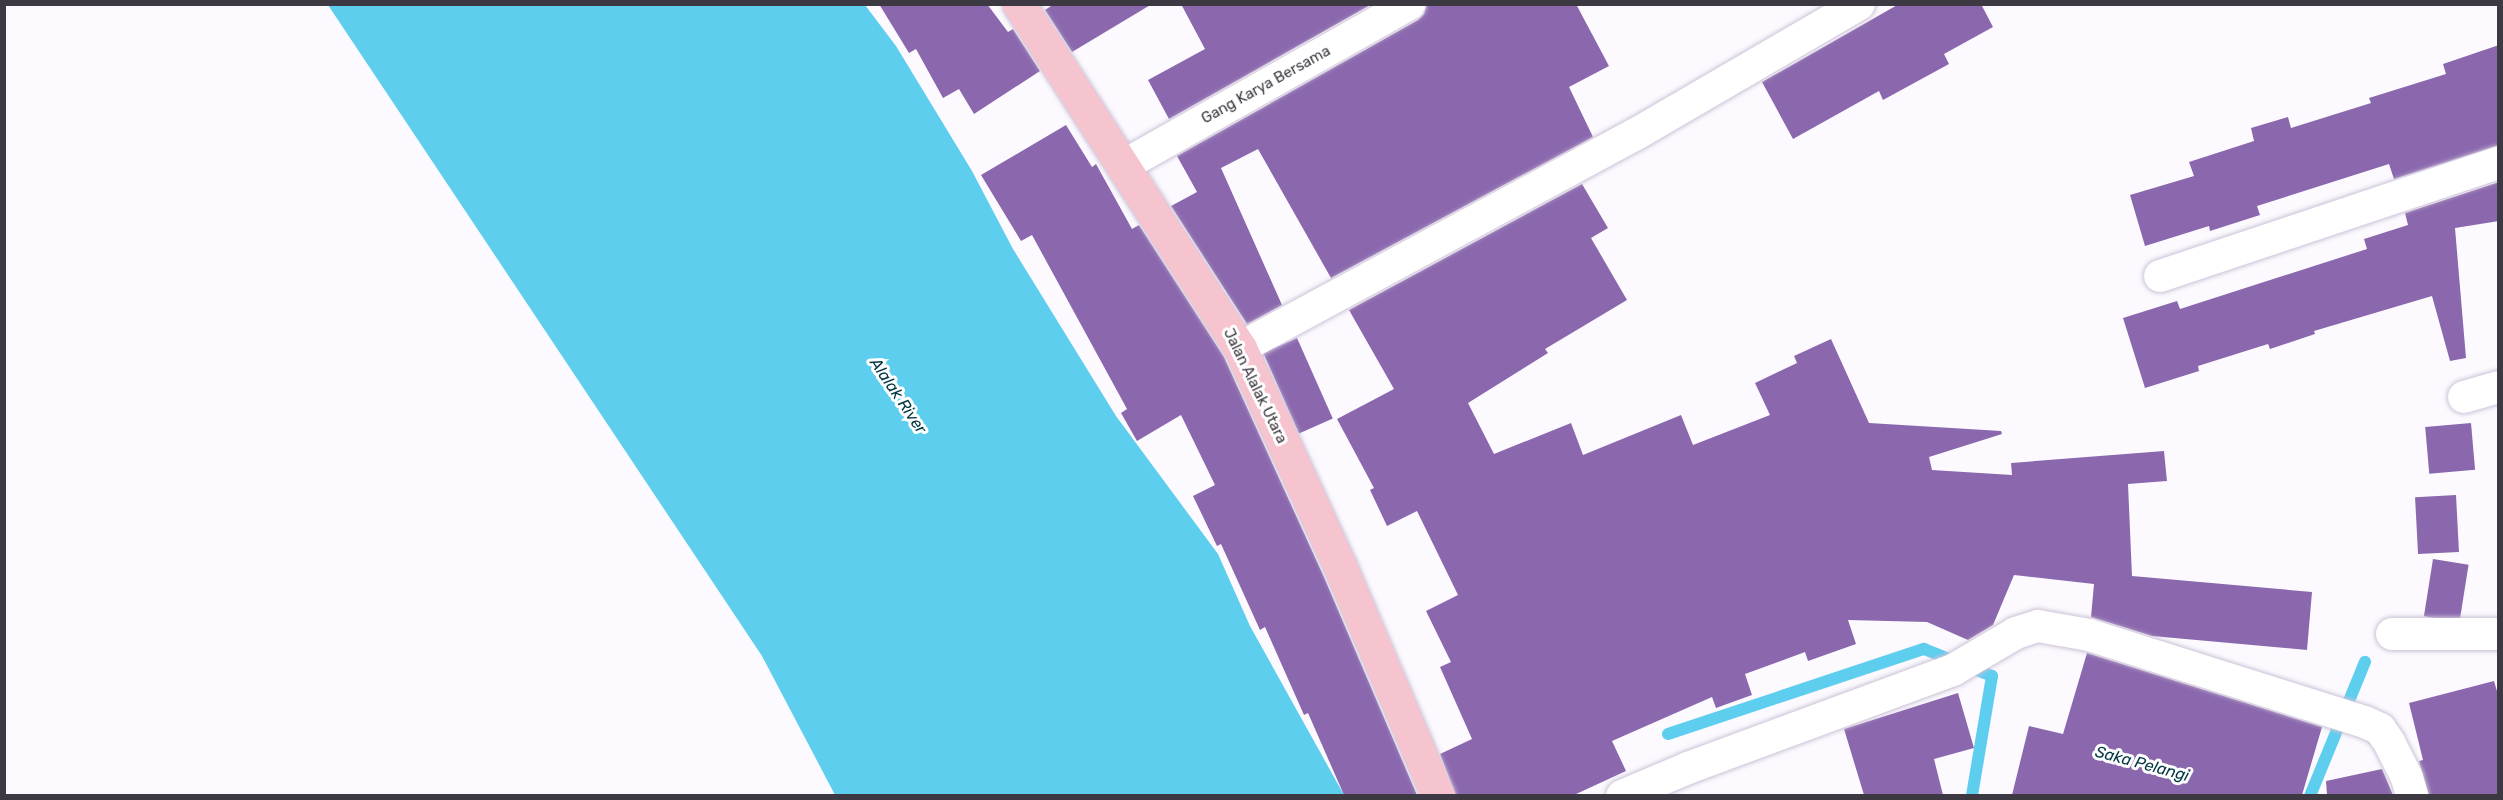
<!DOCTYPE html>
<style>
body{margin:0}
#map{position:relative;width:2503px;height:800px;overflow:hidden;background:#fcfafe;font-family:Rubik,sans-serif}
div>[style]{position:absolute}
.water>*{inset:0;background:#5eceef}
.stream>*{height:12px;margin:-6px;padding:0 6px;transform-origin:6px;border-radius:6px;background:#5eceef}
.building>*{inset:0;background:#8b68ae;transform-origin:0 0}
.roads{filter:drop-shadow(0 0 2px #ccc2d7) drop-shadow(0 0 2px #ccc2d7)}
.minor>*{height:32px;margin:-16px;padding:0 16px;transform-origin:16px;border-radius:16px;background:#fff}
.primary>*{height:33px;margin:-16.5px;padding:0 16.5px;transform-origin:16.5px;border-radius:16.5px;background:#f5c4cf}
span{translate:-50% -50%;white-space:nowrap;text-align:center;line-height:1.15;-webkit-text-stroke:6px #fff;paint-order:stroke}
.street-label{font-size:15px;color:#3d3942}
.water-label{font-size:16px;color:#003643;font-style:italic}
.frame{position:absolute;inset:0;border:6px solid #3d3942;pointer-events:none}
</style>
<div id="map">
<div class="water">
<i style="clip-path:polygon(328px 5px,865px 5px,896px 46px,972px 171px,1013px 249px,1116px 416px,1218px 554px,1250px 626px,1344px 795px,835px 795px,762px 656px)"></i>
</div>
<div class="stream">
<i style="left:1668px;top:734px;width:270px;rotate:-18.4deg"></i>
<i style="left:1924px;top:649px;width:73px;rotate:21.7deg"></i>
<i style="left:1992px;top:676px;width:122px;rotate:99.5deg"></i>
<i style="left:2310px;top:796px;width:145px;rotate:-67.7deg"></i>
</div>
<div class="building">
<i style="clip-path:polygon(879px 4px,987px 4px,1008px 32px,1013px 29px,1040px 71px,974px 114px,959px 89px,943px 98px,916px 49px,909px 53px)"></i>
<i style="clip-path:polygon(1054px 4px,1152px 4px,1072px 52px,1045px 10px)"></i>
<i style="clip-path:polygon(1181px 4px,1372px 4px,1169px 119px,1148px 80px,1205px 49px)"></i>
<i style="clip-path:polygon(1427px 4px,1576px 4px,1609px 66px,1569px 87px,1593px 137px,1331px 278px,1258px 149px,1221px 168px,1282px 305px,1247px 324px,1171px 206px,1197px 192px,1177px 156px,1418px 20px,1424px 14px)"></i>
<i style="clip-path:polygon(1899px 4px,1981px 4px,1993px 27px,1944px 54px,1949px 64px,1883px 100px,1879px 91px,1793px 139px,1762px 82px)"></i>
<i style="clip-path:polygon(2499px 45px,2499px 145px,2394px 179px,2389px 164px,2257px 206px,2260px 215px,2210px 231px,2209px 226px,2145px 246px,2130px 195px,2194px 176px,2189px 162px,2254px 141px,2251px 128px,2288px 117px,2291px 128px,2371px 103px,2369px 98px,2446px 74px,2443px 64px)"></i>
<i style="clip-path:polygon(1066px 125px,1092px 167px,1096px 164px,1132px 229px,1139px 225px,1224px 357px,1324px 577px,1417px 795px,1344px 795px,1308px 713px,1304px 715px,1265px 627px,1260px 630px,1221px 544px,1217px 546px,1193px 496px,1215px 485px,1181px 415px,1137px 441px,1121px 413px,1127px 409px,1032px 235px,1021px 241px,981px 175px)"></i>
<i style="clip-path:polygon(2499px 182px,2499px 221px,2455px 228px,2466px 358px,2450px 361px,2432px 296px,2314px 331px,2315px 334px,2270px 349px,2268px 344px,2198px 366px,2199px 371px,2145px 388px,2123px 318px,2177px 301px,2180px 309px,2367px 249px,2364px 239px,2408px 225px,2405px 213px)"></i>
<i style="clip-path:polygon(1582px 184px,1608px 228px,1591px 238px,1627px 300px,1545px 349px,1548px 353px,1468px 403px,1494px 454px,1571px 423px,1583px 455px,1681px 415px,1693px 445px,1770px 415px,1755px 383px,1797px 363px,1794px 356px,1831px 339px,1869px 423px,2001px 431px,2002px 434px,1929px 457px,1932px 470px,2012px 475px,2011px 463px,2164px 451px,2167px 481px,2128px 484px,2132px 576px,2312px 592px,2307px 650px,2152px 636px,2091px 617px,2094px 584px,2014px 575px,1993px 625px,1968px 640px,1927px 622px,1848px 620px,1856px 644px,1808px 661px,1805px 652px,1745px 674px,1752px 695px,1716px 708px,1712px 697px,1612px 741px,1626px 771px,1574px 795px,1456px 795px,1440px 754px,1472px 739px,1440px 667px,1451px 662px,1426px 611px,1458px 595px,1417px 511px,1387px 526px,1370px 490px,1374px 488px,1337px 419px,1394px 389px,1349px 310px)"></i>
<i style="left:1297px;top:338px;width:88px;height:37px;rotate:66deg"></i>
<i style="left:2471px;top:423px;width:47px;height:46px;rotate:85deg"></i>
<i style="left:2456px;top:495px;width:57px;height:41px;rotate:87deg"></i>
<i style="left:2433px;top:559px;width:36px;height:58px;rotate:9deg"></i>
<i style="clip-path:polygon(2087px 653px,2322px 727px,2302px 795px,2012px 795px,2029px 726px,2063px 734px)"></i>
<i style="clip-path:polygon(2494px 681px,2499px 698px,2499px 795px,2429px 795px,2419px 761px,2423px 760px,2409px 703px)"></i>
<i style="clip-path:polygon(1958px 693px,1974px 748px,1934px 759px,1943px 795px,1864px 795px,1844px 729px)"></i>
<i style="clip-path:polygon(2382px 769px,2393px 795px,2327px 795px,2326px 781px)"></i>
</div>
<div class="roads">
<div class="minor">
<i style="left:1123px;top:166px;width:329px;rotate:-29.5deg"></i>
<i style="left:2160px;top:276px;width:356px;rotate:-18.5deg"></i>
<i style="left:1240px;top:348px;width:450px;rotate:-28.4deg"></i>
<i style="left:1636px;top:134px;width:258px;rotate:-30.2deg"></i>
<i style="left:2464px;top:397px;width:35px;rotate:-16deg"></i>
<i style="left:2392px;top:634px;width:106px"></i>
<i style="left:1622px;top:796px;width:72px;rotate:-23deg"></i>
<i style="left:1688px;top:768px;width:283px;rotate:-20.3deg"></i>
<i style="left:1953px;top:670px;width:73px;rotate:-30.4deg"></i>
<i style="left:2016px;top:633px;width:23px;rotate:-18deg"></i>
<i style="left:2038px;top:626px;width:52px;rotate:10deg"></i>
<i style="left:2089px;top:635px;width:289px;rotate:17.5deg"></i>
<i style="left:2365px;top:722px;width:17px;rotate:25deg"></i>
<i style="left:2380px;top:729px;width:16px;rotate:55deg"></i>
<i style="left:2389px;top:742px;width:40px;rotate:63.4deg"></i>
<i style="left:2407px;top:778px;width:19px;rotate:74deg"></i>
</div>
<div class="primary">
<i style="left:1019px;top:4px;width:409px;rotate:57.3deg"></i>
<i style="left:1240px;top:348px;width:243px;rotate:65.4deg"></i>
<i style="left:1341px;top:569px;width:247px;rotate:66.9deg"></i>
</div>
</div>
<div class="street-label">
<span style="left:1266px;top:85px;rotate:-29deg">Gang Karya Bersama</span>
<span style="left:1255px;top:386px;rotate:64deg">Jalan Alalak Utara</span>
</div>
<div class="water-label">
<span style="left:898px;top:396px;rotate:56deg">Alalak River</span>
<span style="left:2142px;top:764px;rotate:15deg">Saka Pelangi</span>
</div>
<div class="frame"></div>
</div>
